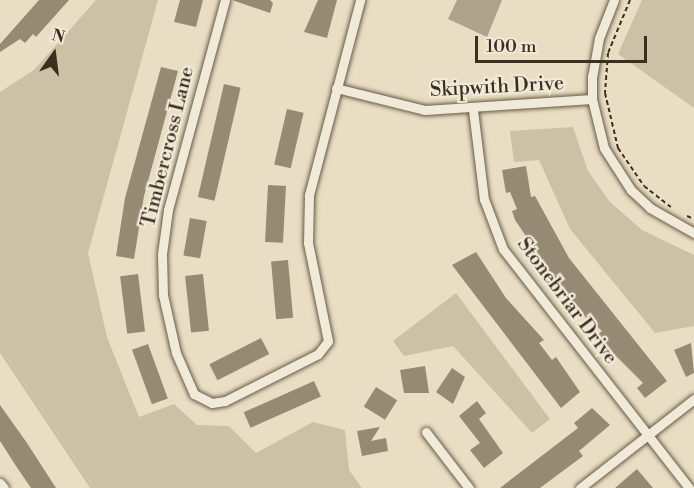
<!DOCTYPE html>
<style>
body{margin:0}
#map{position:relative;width:694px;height:488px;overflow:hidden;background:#e9dec3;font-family:"Libre Bodoni",serif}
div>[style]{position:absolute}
.green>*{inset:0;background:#ccc0a7}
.water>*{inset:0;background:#afa28c}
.building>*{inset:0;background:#968a75;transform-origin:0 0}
.path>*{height:2px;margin-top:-1px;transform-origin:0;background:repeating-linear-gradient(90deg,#3d2e20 0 4.5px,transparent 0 7.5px)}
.roads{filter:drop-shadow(0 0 2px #685a49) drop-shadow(0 0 2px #685a49)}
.street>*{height:9px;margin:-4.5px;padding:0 4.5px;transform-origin:4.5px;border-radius:4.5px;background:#f1ead8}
span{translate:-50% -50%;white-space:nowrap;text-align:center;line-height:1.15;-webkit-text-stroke:4.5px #f1ead8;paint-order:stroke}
.street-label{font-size:20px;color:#3d2e20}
.north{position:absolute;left:24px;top:24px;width:60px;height:60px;-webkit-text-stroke:4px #f1ead8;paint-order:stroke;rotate:14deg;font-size:16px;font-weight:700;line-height:24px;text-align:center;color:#3d2e20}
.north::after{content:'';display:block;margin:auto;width:21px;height:27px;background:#3d2e20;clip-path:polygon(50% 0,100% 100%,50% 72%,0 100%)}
.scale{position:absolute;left:475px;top:36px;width:172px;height:27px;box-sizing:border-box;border:3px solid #3d2e20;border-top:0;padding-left:8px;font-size:18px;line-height:21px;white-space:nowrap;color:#3d2e20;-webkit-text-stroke:4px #f1ead8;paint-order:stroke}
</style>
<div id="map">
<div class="green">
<i style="clip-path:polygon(96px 0,158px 0,88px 253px,107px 337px,139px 417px,174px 404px,197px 425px,229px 426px,256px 453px,313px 422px,345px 430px,349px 470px,362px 488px,90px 488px,0 353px,0 92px,34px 70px)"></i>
<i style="clip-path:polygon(642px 0,694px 0,694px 108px,618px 54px)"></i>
<i style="clip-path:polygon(573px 127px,588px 171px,610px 202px,642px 230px,694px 255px,694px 326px,655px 333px,570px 229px,539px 160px,514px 162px,510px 131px)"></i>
<i style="clip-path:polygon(456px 293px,550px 419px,532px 433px,453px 346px,404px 356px,393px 341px)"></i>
</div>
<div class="water">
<i style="clip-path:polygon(457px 0,502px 0,487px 37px,448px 19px)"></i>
</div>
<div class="building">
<i style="clip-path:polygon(39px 0,69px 0,36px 37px,33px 34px,25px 43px,20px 39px,0 52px,0 44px)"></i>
<i style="clip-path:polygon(180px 0,203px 0,196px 27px,174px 22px)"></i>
<i style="clip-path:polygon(232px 0,270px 0,273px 3px,270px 13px)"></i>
<i style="clip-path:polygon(318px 0,337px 0,327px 38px,304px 32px)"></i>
<i style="clip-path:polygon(161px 67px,178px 71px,144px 196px,134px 259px,116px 256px,125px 198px)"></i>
<i style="left:224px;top:84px;width:17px;height:116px;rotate:13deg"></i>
<i style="left:287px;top:109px;width:17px;height:57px;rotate:13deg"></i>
<i style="clip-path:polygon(526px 166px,531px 197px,535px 196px,569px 258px,667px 381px,645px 398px,637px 388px,643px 383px,596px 336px,602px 331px,573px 306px,515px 220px,512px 211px,517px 209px,510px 192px,506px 193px,502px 170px)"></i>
<i style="left:268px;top:185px;width:18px;height:57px;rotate:3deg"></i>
<i style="left:190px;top:218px;width:17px;height:38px;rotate:10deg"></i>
<i style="clip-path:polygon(476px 252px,506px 298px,544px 340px,539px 343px,552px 360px,556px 357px,580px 392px,561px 408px,452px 265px)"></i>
<i style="left:288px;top:260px;width:58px;height:17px;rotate:85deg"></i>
<i style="left:138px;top:274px;width:58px;height:18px;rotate:83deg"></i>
<i style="left:203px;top:274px;width:57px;height:18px;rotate:84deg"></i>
<i style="left:261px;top:338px;width:18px;height:58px;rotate:63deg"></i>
<i style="clip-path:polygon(691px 343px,694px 373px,686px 377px,674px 350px)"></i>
<i style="left:148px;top:344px;width:58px;height:17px;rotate:70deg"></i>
<i style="clip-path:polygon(425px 366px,429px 393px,404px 393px,400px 370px)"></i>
<i style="clip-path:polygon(452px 368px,465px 377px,453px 404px,436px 392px)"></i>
<i style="left:314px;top:381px;width:17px;height:77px;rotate:66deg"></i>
<i style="left:376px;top:387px;width:25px;height:23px;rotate:32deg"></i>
<i style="clip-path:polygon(477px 401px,486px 413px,479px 419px,503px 453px,484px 468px,470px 450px,480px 443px,459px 416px)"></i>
<i style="clip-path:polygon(0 405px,27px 443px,56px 488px,31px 488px,16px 466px,0 441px)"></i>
<i style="clip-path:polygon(592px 408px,610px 425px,579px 451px,583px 456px,540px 488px,500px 488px,578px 428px,574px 423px)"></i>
<i style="clip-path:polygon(380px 427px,371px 441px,386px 438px,388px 451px,362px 456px,357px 431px)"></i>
<i style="clip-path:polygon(637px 469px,653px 488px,615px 488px)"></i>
</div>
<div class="path">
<i style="left:630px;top:0;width:57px;rotate:112.5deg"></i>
<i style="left:608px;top:53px;width:40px;rotate:94.3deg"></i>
<i style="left:605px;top:93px;width:57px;rotate:76.7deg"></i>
<i style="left:618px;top:148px;width:46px;rotate:55.6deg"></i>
<i style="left:644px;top:186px;width:34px;rotate:38deg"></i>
<i style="left:687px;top:216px;width:8px;rotate:23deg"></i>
</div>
<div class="roads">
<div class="street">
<i style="left:225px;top:0;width:218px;rotate:105.2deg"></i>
<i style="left:168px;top:210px;width:44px;rotate:97.8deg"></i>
<i style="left:162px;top:254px;width:41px;rotate:88.6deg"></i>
<i style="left:163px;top:295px;width:59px;rotate:77.4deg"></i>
<i style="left:176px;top:353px;width:45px;rotate:66.3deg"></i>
<i style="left:194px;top:394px;width:20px;rotate:27deg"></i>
<i style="left:212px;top:403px;width:13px;rotate:-9deg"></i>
<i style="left:225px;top:401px;width:104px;rotate:-26.8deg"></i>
<i style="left:318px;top:354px;width:16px;rotate:-52deg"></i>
<i style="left:328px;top:341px;width:100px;rotate:-101.5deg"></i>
<i style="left:308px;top:243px;width:48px;rotate:-88.8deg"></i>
<i style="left:309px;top:195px;width:202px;rotate:-75.3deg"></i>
<i style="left:614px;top:0;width:41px;rotate:111.5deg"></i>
<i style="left:599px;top:38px;width:39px;rotate:100deg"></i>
<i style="left:592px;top:76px;width:23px;rotate:90deg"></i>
<i style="left:592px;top:99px;width:50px;rotate:76.2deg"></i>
<i style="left:604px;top:148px;width:50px;rotate:57.3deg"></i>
<i style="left:631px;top:190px;width:26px;rotate:43deg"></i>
<i style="left:650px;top:208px;width:51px;rotate:29.6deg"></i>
<i style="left:336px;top:88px;width:92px;rotate:13.9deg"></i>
<i style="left:425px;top:110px;width:167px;rotate:-3.8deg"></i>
<i style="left:473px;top:110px;width:90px;rotate:83deg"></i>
<i style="left:484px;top:199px;width:53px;rotate:69.2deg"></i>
<i style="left:503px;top:249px;width:303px;rotate:52.1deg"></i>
<i style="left:426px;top:432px;width:71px;rotate:52.5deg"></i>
<i style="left:0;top:483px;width:6px;rotate:51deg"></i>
<i style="left:580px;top:488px;width:145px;rotate:-38deg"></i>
</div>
</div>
<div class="street-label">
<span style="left:497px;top:87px;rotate:-3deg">Skipwith Drive</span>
<span style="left:168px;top:147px;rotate:-76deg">Timbercross Lane</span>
<span style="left:567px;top:301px;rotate:53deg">Stonebriar Drive</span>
</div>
<div class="north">N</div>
<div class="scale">100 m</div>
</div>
